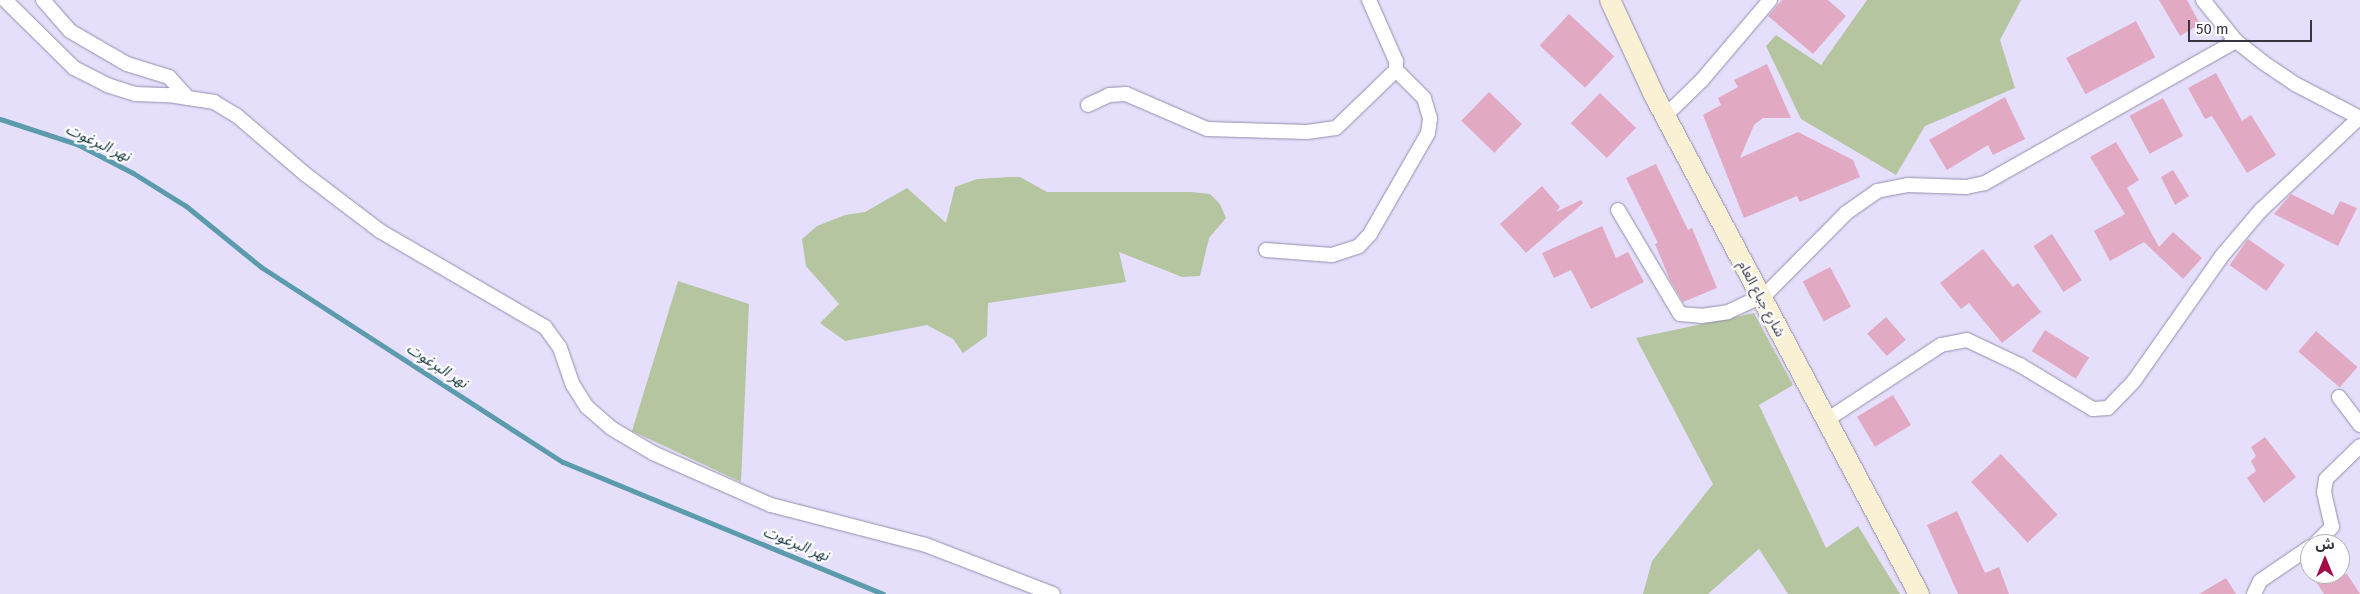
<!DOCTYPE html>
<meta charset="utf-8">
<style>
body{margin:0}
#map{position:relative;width:2360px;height:594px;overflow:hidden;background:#e5dffc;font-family:"Fira Sans","Noto Sans Arabic",sans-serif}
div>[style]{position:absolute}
.green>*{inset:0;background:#b5c5a0}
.stream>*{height:5px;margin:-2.5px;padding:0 2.5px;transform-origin:2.5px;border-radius:2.5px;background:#5b9bac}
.building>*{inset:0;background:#e1aac2;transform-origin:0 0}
.roads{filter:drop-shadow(0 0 1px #948ea9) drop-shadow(0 0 1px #948ea9)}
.minor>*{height:14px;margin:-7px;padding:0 7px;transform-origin:7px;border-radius:7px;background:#fff}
.secondary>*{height:20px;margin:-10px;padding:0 10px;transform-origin:10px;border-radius:10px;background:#faf0d3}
span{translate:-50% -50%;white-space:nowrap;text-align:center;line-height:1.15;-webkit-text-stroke:4.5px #fff;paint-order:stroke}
.street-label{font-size:14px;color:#373540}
.water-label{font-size:15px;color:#15353d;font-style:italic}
.north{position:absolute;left:2300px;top:534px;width:50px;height:50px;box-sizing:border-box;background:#fff;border:1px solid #afaeb3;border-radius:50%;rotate:0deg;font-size:14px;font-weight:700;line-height:20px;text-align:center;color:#373540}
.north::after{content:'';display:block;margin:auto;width:18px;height:22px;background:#a30b46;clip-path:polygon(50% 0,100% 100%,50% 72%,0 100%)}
.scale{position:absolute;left:2188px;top:20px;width:124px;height:22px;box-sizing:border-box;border:2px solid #373540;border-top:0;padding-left:6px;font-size:15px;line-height:18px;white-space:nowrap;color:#373540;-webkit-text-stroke:4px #fff;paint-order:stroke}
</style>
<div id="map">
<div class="green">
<i style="clip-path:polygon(1867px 0,2021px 0,2000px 40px,2015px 88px,1925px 126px,1896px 175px,1801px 119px,1766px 46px,1776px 35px,1821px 65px)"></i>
<i style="clip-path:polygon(1010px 177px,1020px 177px,1047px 192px,1192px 192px,1210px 194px,1220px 204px,1226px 218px,1209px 238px,1200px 276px,1182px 277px,1119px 252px,1126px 282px,988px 303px,987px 336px,963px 353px,953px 339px,927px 325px,845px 341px,820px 323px,839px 304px,806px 266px,802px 239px,817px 226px,845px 215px,865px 212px,907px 188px,946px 223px,955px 187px,977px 179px)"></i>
<i style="clip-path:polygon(678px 281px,749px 304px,741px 482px,632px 431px)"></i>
<i style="clip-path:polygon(1754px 313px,1793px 385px,1759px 405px,1826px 548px,1858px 526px,1900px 594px,1788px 594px,1759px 549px,1708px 594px,1643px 594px,1652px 561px,1713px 484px,1636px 338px)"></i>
</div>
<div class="stream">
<i style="left:0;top:119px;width:81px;rotate:18deg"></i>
<i style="left:77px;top:144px;width:63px;rotate:27.4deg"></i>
<i style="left:133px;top:173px;width:62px;rotate:31.9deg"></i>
<i style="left:186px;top:206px;width:97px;rotate:39.1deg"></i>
<i style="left:261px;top:267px;width:359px;rotate:32.9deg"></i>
<i style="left:563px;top:462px;width:346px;rotate:22.4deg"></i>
</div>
<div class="building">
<i style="clip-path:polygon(1782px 0,1828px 0,1846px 16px,1813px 54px,1768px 16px)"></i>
<i style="clip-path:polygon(2159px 0,2187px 0,2200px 24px,2180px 36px)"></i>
<i style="left:1569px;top:14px;width:62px;height:43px;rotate:43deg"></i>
<i style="left:2136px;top:21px;width:41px;height:79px;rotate:62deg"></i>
<i style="clip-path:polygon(1767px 64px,1791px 118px,1763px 118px,1754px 125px,1740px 158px,1798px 132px,1853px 160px,1860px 177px,1800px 202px,1797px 196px,1744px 218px,1703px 115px,1721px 105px,1718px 98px,1738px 87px,1734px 80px)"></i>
<i style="clip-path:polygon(2216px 73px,2242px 121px,2251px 115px,2276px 155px,2247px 173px,2212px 116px,2205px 119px,2188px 88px)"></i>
<i style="left:1489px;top:92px;width:46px;height:40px;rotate:44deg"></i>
<i style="left:1600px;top:93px;width:50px;height:42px;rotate:44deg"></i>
<i style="clip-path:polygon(2005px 97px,2025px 139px,1993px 155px,1988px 145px,1947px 170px,1929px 140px)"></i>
<i style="left:2163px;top:98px;width:43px;height:38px;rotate:62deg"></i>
<i style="clip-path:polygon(2116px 142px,2139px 180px,2127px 188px,2159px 247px,2173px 232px,2202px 258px,2183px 279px,2144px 242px,2110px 261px,2094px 231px,2125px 214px,2090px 157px)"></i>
<i style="clip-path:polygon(1656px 164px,1688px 230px,1692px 228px,1717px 288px,1683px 302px,1670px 280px,1655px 244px,1658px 243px,1626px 178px)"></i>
<i style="clip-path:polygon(2173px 170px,2189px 196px,2175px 205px,2161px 177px)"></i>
<i style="clip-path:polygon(1542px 186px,1560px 207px,1556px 212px,1581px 200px,1583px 203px,1526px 253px,1500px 224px)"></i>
<i style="clip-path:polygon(2291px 194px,2333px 215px,2340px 201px,2357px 208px,2338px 246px,2274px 214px)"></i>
<i style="clip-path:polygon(1602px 226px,1616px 258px,1628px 252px,1644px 282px,1591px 309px,1571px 270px,1554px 278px,1542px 253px)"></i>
<i style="left:2052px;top:234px;width:55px;height:22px;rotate:57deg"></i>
<i style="left:2248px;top:239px;width:45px;height:32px;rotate:35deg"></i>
<i style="clip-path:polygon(1983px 249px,2013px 287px,2018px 283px,2041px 312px,2002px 343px,1969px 303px,1961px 309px,1940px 283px)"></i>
<i style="left:1830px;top:267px;width:45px;height:31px;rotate:62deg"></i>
<i style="left:1886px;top:317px;width:30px;height:25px;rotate:49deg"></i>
<i style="left:2045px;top:330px;width:52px;height:25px;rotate:32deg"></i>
<i style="left:2316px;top:331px;width:55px;height:27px;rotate:41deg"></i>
<i style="left:1893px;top:395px;width:35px;height:42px;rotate:59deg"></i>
<i style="clip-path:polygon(2265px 437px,2296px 477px,2264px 503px,2247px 478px,2256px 471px,2251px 461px,2256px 456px,2251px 447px)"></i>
<i style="left:2001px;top:454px;width:83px;height:41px;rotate:47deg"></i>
<i style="clip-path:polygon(1957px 511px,1985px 573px,1999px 567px,2009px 594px,1958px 594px,1927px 525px)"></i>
<i style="clip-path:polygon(2311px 574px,2347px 574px,2360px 594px,2324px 594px)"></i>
<i style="clip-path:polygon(2226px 578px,2236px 594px,2199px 594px)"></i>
</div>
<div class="roads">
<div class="minor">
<i style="left:5px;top:0;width:97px;rotate:44.6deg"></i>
<i style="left:74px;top:68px;width:37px;rotate:27deg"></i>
<i style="left:107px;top:85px;width:29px;rotate:18deg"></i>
<i style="left:135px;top:94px;width:34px;rotate:2deg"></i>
<i style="left:169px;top:95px;width:46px;rotate:8.8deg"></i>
<i style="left:214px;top:102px;width:26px;rotate:31deg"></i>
<i style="left:236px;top:115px;width:91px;rotate:40.5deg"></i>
<i style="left:305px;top:174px;width:94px;rotate:37.2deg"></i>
<i style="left:380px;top:231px;width:191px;rotate:30.2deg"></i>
<i style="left:545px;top:327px;width:26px;rotate:54deg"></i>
<i style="left:560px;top:348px;width:39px;rotate:71deg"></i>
<i style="left:573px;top:385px;width:26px;rotate:58deg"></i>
<i style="left:587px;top:407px;width:32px;rotate:41deg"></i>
<i style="left:611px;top:428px;width:49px;rotate:30.8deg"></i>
<i style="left:653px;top:453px;width:129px;rotate:23.8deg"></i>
<i style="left:771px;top:505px;width:160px;rotate:14.5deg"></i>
<i style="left:926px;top:545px;width:136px;rotate:21.1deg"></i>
<i style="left:43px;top:0;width:41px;rotate:48.9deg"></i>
<i style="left:70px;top:31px;width:66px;rotate:30.1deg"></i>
<i style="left:127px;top:64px;width:44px;rotate:17.2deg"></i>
<i style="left:169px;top:77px;width:28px;rotate:48deg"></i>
<i style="left:2203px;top:0;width:53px;rotate:51.2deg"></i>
<i style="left:2236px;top:41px;width:36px;rotate:38deg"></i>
<i style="left:2264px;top:63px;width:37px;rotate:34deg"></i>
<i style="left:2295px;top:84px;width:73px;rotate:27.6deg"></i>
<i style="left:1088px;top:105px;width:23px;rotate:-25deg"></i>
<i style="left:1109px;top:95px;width:17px;rotate:-3deg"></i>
<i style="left:1126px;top:94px;width:88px;rotate:23.4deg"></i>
<i style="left:1207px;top:129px;width:100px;rotate:1.7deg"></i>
<i style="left:1307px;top:132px;width:29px;rotate:-8deg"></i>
<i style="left:1336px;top:128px;width:83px;rotate:-44deg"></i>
<i style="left:1396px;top:70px;width:9px;rotate:-90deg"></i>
<i style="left:1396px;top:61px;width:67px;rotate:-113.9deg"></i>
<i style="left:1665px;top:116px;width:52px;rotate:-44.2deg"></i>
<i style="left:1702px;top:80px;width:105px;rotate:-49.6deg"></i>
<i style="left:1618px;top:210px;width:121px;rotate:59.2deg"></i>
<i style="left:1680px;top:314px;width:21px;rotate:5deg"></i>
<i style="left:1701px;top:316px;width:27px;rotate:-8deg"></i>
<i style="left:1728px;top:312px;width:35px;rotate:-25deg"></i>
<i style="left:1266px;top:250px;width:66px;rotate:4.3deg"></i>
<i style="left:1332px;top:255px;width:28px;rotate:-18deg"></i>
<i style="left:1359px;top:246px;width:16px;rotate:-47deg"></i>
<i style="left:1370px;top:234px;width:116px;rotate:-60.1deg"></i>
<i style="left:1428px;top:133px;width:15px;rotate:-82deg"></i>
<i style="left:1430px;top:118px;width:21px;rotate:-107deg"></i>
<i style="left:1424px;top:98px;width:40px;rotate:-135deg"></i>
<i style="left:1761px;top:299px;width:121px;rotate:-45.3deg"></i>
<i style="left:1846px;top:213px;width:38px;rotate:-35deg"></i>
<i style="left:1877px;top:191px;width:32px;rotate:-11deg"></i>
<i style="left:1908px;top:185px;width:58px;rotate:2deg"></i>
<i style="left:1966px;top:187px;width:19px;rotate:-12deg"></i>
<i style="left:1985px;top:183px;width:288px;rotate:-29.5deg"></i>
<i style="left:2339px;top:397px;width:35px;rotate:53deg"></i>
<i style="left:1825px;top:421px;width:139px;rotate:-33.2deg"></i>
<i style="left:1941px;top:345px;width:26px;rotate:-11deg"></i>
<i style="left:1967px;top:340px;width:59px;rotate:25.3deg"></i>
<i style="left:2020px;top:365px;width:85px;rotate:31.1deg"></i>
<i style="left:2093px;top:409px;width:15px;rotate:-4deg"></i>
<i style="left:2108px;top:408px;width:37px;rotate:-46deg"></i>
<i style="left:2134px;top:381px;width:151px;rotate:-54.9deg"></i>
<i style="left:2221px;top:257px;width:62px;rotate:-49.6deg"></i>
<i style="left:2261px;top:210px;width:134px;rotate:-43.2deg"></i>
<i style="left:2315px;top:544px;width:24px;rotate:-45deg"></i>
<i style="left:2332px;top:527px;width:36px;rotate:-103deg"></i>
<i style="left:2324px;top:492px;width:13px;rotate:-81deg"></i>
<i style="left:2326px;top:479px;width:47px;rotate:-44.1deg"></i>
<i style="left:2254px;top:594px;width:14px;rotate:-65deg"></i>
<i style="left:2260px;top:581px;width:60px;rotate:-34.2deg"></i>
</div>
<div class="secondary">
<i style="left:1610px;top:0;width:105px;rotate:65.1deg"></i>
<i style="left:1654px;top:95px;width:565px;rotate:62.03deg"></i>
</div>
</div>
<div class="street-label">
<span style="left:1761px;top:299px;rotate:62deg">شارع جباع العام</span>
</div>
<div class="water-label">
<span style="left:98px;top:143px;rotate:25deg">نهر البرغوت</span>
<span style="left:437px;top:366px;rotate:33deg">نهر البرغوت</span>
<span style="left:796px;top:544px;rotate:22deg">نهر البرغوت</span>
</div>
<div class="north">ش</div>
<div class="scale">50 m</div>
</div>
